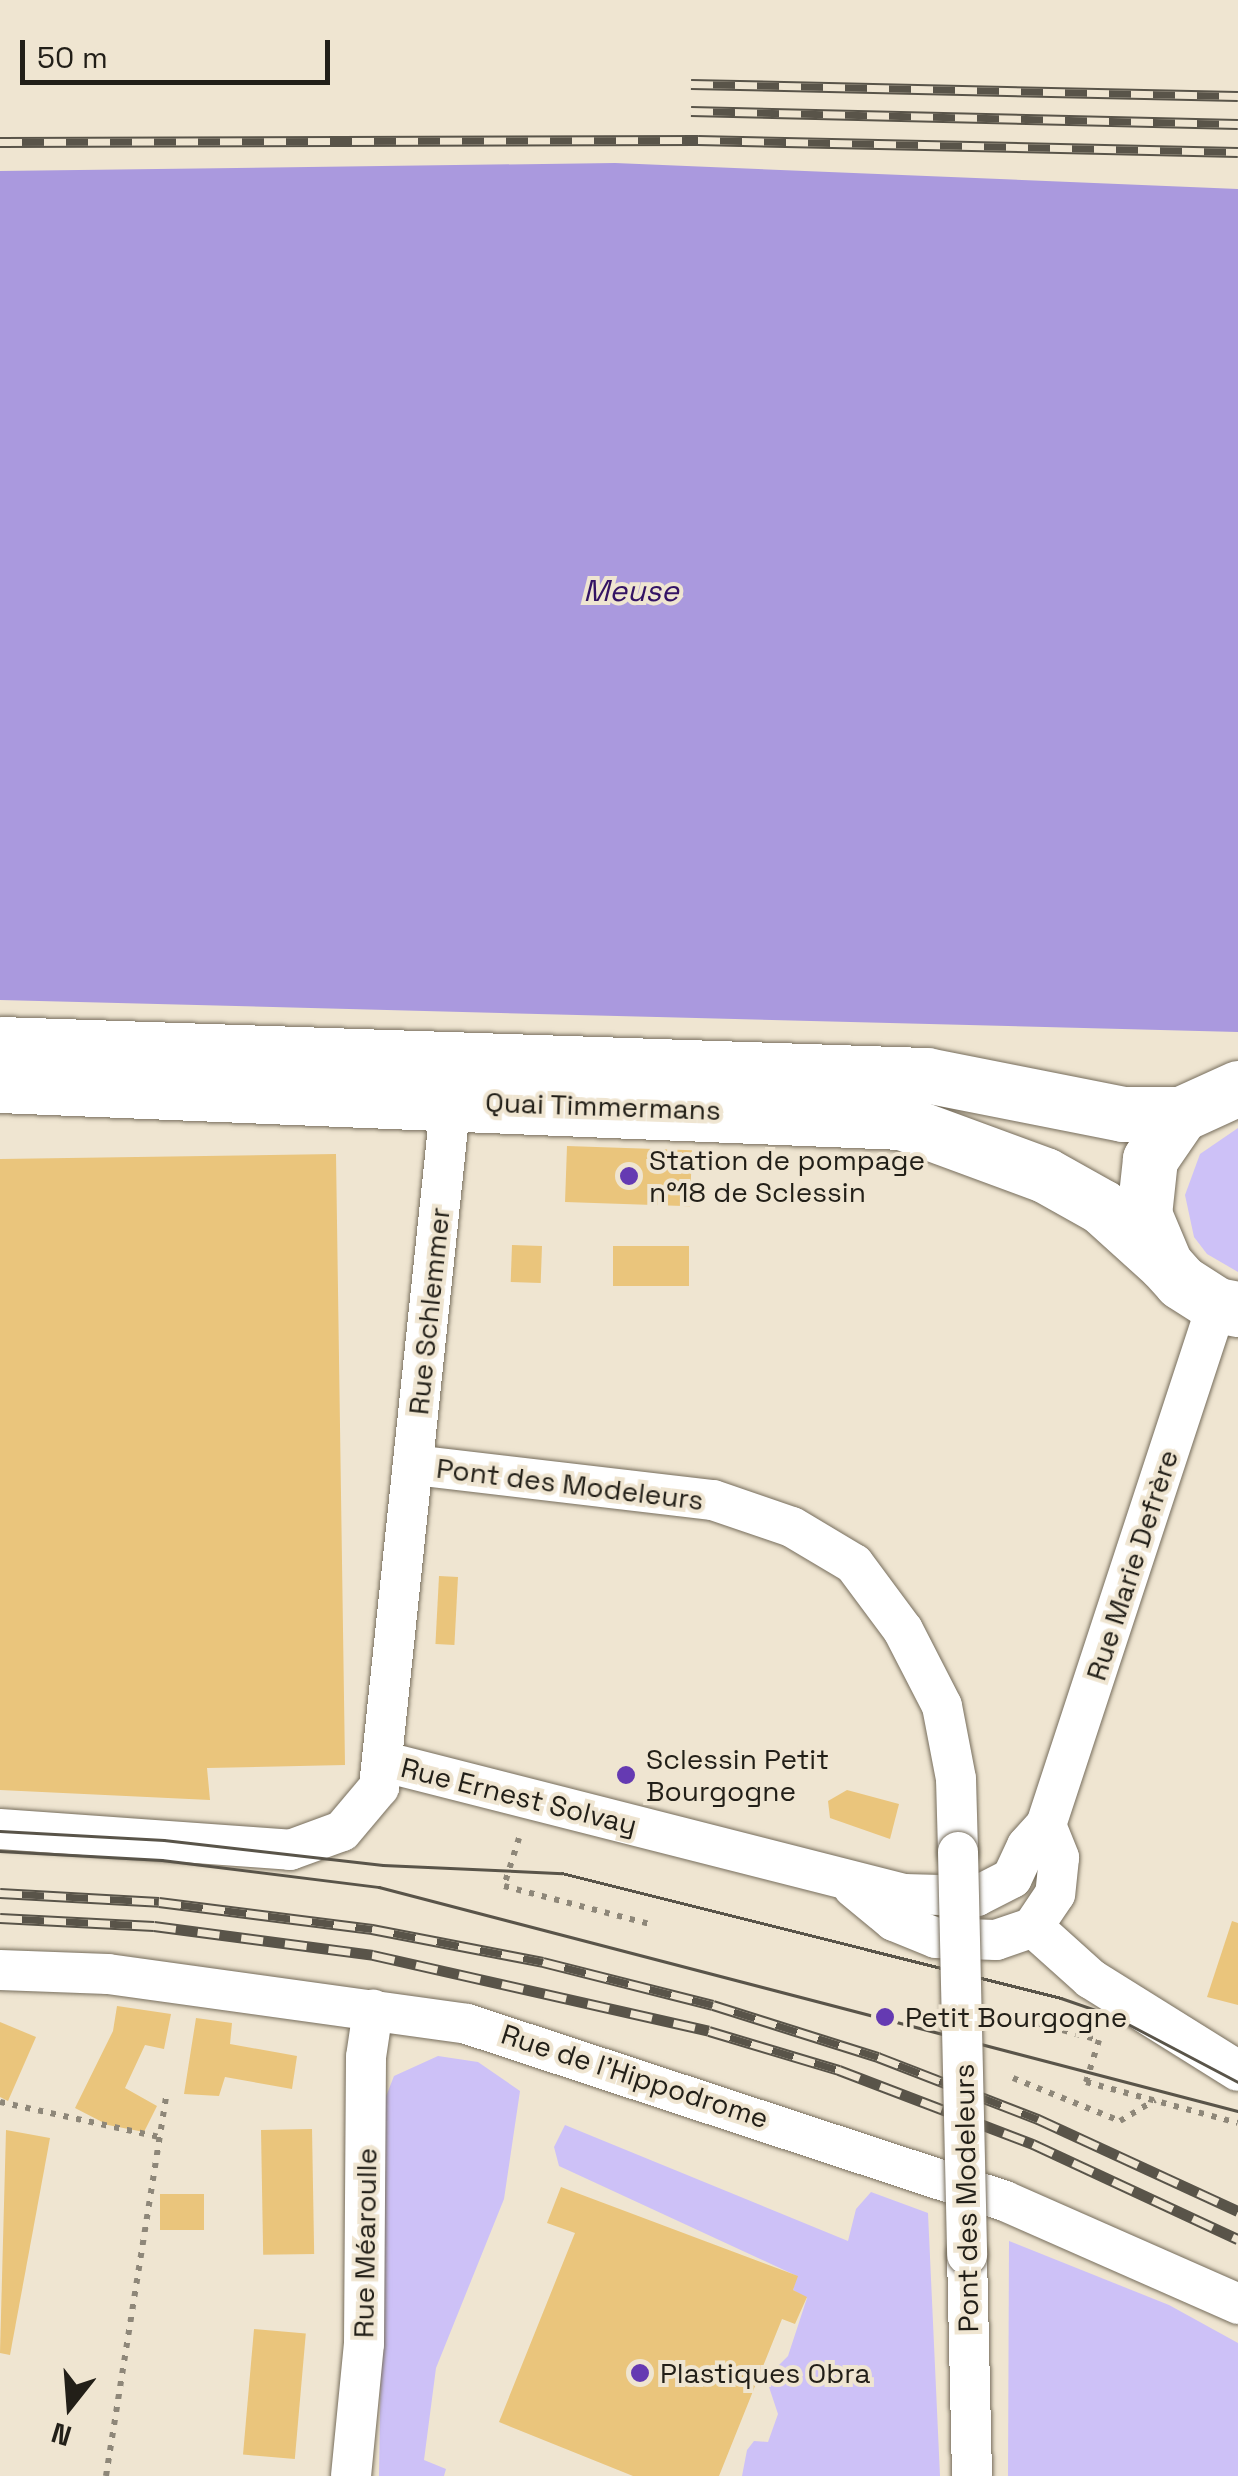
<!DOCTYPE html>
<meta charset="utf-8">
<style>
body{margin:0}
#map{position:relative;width:1238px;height:2476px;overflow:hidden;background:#efe5d1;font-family:"Space Grotesk",sans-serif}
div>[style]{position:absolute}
.green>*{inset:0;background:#cdc1f7}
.water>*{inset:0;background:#aa99de}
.building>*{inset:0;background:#eac57c;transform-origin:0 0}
.path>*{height:6px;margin-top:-3px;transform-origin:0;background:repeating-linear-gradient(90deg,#8e8779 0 5px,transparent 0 13px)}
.roads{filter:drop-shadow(0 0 2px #766d5c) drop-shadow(0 0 2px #766d5c)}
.street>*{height:40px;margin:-20px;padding:0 20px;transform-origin:20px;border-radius:20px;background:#fff}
.secondary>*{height:55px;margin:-27.5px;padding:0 27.5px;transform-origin:27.5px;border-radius:27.5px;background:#fff}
.tram>*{height:2.5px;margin:-1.25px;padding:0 1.25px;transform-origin:1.25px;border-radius:1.25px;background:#595449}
.rail>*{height:11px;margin-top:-5.5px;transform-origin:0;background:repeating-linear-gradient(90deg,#efe5d1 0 22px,#595449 0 44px);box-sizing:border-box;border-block:2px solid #595449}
.bridges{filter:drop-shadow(0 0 2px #766d5c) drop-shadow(0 0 2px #766d5c)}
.street-bridge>*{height:40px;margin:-20px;padding:0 20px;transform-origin:20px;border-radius:20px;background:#fff}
.dots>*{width:28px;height:28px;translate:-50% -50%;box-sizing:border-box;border:5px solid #efe5d1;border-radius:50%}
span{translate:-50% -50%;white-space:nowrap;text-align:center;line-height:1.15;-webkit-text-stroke:8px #efe5d1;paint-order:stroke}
.street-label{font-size:28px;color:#221f18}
.poi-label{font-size:28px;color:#221f18}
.left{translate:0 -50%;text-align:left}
.water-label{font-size:30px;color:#331364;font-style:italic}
.north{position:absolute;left:20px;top:2356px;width:100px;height:100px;-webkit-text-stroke:8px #efe5d1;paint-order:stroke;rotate:197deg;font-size:28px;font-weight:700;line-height:40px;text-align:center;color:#221f18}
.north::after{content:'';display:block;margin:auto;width:35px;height:45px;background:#221f18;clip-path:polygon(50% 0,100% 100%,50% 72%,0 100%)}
.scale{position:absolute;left:20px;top:40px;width:310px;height:45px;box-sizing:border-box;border:5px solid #221f18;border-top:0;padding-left:12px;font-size:30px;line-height:35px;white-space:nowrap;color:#221f18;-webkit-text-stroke:8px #efe5d1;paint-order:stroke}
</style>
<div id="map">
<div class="green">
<i style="clip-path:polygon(1238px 1128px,1238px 1272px,1207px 1254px,1194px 1237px,1185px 1195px,1200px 1154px)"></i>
<i style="clip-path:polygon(438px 2056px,478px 2062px,520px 2091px,504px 2199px,436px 2368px,424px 2460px,446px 2469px,444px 2476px,379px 2476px,385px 2099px,394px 2076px)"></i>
<i style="clip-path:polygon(565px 2125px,848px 2241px,856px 2209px,871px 2192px,928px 2213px,940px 2476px,742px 2476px,747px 2450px,754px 2441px,768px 2442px,778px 2414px,769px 2387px,773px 2371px,788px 2356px,807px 2298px,793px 2290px,797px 2276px,559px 2166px,554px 2147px)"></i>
<i style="clip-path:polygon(1009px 2241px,1169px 2305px,1238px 2343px,1238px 2476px,1008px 2476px)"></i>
</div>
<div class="water">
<i style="clip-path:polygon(615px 163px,1238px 189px,1238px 1032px,0 1000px,0 171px)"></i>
</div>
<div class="building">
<i style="left:567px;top:1146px;width:125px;height:56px;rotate:2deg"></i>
<i style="clip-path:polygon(336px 1154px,345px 1765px,207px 1768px,210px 1800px,0 1790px,0 1159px)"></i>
<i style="left:512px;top:1245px;width:30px;height:37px;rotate:2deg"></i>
<i style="left:689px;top:1246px;width:40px;height:76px;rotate:90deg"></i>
<i style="left:439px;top:1576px;width:19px;height:68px;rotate:3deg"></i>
<i style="clip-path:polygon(847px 1790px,899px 1804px,890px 1839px,830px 1818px,828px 1801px)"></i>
<i style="clip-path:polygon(1232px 1921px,1238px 1923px,1238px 2005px,1207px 1997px)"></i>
<i style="clip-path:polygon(117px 2006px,171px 2014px,164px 2049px,145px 2045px,125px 2088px,157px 2106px,144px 2132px,108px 2125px,75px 2108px,113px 2031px)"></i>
<i style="clip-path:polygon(196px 2018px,232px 2023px,230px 2044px,297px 2056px,292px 2089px,225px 2077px,219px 2096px,184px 2094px)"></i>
<i style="clip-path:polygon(0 2022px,36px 2037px,8px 2101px,0 2097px)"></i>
<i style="left:312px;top:2129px;width:125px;height:51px;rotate:89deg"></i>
<i style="clip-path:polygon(6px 2130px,50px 2138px,10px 2355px,0 2353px)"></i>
<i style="clip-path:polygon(561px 2187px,798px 2276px,793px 2290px,807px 2297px,795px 2324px,782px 2319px,719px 2476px,633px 2476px,499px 2422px,575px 2233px,547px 2223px)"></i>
<i style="left:160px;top:2194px;width:44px;height:36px"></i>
<i style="left:254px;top:2329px;width:52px;height:126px;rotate:5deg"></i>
</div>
<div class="path">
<i style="left:519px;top:1838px;width:50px;rotate:107.4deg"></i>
<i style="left:504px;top:1886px;width:155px;rotate:14.6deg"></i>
<i style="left:1000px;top:2013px;width:103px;rotate:15.3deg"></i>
<i style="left:1099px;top:2040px;width:44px;rotate:107.2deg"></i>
<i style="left:1086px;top:2082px;width:157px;rotate:15.1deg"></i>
<i style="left:1013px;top:2078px;width:115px;rotate:21.9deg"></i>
<i style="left:1120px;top:2121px;width:41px;rotate:-31deg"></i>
<i style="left:0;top:2102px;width:163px;rotate:12.4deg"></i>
<i style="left:106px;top:2476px;width:385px;rotate:-81deg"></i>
</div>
<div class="roads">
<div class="street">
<i style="left:414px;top:1465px;width:301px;rotate:6.7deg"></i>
<i style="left:713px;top:1500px;width:83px;rotate:18.9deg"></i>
<i style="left:792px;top:1527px;width:72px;rotate:30.8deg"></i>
<i style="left:854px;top:1564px;width:82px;rotate:53.4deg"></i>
<i style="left:903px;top:1630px;width:85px;rotate:62.8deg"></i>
<i style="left:942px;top:1706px;width:74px;rotate:79.1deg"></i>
<i style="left:956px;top:1779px;width:73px;rotate:88.4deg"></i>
<i style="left:385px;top:1762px;width:536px;rotate:14.27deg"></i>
<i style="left:904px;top:1894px;width:73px;rotate:1.6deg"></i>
<i style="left:977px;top:1896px;width:39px;rotate:-27deg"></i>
<i style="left:1012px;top:1878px;width:35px;rotate:-65deg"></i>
<i style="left:1027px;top:1846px;width:28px;rotate:-48deg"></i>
<i style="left:1046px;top:1825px;width:547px;rotate:-71.8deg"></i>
<i style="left:1046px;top:1825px;width:35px;rotate:68deg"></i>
<i style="left:1059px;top:1858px;width:36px;rotate:96deg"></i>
<i style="left:1055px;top:1894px;width:40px;rotate:124deg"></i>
<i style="left:1033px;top:1927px;width:78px;rotate:41.9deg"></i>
<i style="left:1091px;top:1979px;width:173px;rotate:32deg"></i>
<i style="left:0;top:1829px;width:291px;rotate:4.1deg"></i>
<i style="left:290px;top:1850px;width:55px;rotate:-20.1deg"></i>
<i style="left:342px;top:1831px;width:57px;rotate:-49.9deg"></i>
<i style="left:379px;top:1787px;width:692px;rotate:-84.03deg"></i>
<i style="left:853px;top:1887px;width:53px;rotate:39.7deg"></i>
<i style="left:894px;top:1921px;width:45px;rotate:22deg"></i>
<i style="left:936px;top:1938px;width:60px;rotate:1.9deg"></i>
<i style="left:996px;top:1940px;width:39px;rotate:-19deg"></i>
<i style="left:0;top:1970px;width:108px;rotate:2.1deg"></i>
<i style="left:108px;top:1974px;width:362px;rotate:7.9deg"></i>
<i style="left:467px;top:2024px;width:566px;rotate:18.21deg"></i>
<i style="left:1005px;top:2201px;width:255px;rotate:23.8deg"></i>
<i style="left:967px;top:2255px;width:221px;rotate:88.7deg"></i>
<i style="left:351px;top:2476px;width:133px;rotate:-84.4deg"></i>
<i style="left:364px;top:2344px;width:287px;rotate:-89.6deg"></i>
<i style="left:366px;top:2057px;width:48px;rotate:-81.5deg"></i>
</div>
<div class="secondary">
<i style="left:0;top:1044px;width:927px;rotate:1.92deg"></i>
<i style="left:926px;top:1075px;width:201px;rotate:11.2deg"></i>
<i style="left:1123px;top:1114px;width:58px"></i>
<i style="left:0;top:1085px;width:902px;rotate:2.35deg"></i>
<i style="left:901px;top:1122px;width:153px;rotate:20.2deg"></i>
<i style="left:1045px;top:1175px;width:65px;rotate:29.3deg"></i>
<i style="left:1102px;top:1207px;width:85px;rotate:42.1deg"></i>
<i style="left:1238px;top:1088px;width:63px;rotate:155.5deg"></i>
<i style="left:1181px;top:1114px;width:55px;rotate:124.6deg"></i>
<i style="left:1150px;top:1159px;width:55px;rotate:96.2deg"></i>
<i style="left:1144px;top:1214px;width:54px;rotate:67.2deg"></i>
<i style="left:1165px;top:1264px;width:24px;rotate:48deg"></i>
<i style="left:1181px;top:1282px;width:43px;rotate:32.6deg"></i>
<i style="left:1217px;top:1305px;width:21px;rotate:11deg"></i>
</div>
</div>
<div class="tram">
<i style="left:0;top:1831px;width:164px;rotate:3.1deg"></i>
<i style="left:164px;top:1840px;width:220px;rotate:6.5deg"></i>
<i style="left:383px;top:1865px;width:179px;rotate:2.6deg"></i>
<i style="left:562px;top:1873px;width:514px;rotate:14.06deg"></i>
<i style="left:1061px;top:1998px;width:55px;rotate:19.1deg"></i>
<i style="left:1113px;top:2016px;width:141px;rotate:27.8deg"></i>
<i style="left:0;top:1851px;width:162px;rotate:3.2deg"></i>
<i style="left:162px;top:1860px;width:219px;rotate:7.1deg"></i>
<i style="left:379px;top:1887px;width:888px;rotate:14.62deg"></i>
</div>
<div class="rail">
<i style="left:691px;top:84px;width:547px;rotate:1.26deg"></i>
<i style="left:691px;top:111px;width:547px;rotate:1.36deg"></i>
<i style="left:0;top:142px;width:698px;rotate:-0.16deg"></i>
<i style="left:698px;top:140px;width:540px;rotate:1.27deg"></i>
<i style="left:0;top:1893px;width:159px;rotate:3.2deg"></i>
<i style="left:159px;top:1902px;width:215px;rotate:7.2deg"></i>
<i style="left:372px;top:1929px;width:174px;rotate:10.9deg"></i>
<i style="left:543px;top:1962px;width:175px;rotate:14.2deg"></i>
<i style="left:713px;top:2005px;width:173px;rotate:17.5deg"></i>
<i style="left:878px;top:2057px;width:172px;rotate:21.2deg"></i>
<i style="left:1038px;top:2119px;width:220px;rotate:24.7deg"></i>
<i style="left:0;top:1918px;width:154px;rotate:3deg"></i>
<i style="left:154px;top:1926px;width:221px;rotate:7.5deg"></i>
<i style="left:373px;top:1955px;width:344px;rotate:12.7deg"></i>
<i style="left:709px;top:2031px;width:136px;rotate:16.7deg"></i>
<i style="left:839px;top:2070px;width:208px;rotate:20.9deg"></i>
<i style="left:1033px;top:2144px;width:226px;rotate:24.9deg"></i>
</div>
<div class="bridges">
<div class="street-bridge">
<i style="left:958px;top:1852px;width:403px;rotate:88.7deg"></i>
</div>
</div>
<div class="dots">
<i style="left:629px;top:1176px;background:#653ab2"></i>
<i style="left:626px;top:1775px;background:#653ab2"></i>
<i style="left:885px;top:2017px;background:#653ab2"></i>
<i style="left:640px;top:2373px;background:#653ab2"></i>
</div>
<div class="street-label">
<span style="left:603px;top:1106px;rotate:2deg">Quai Timmermans</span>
<span style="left:429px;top:1311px;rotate:-84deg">Rue Schlemmer</span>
<span style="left:570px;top:1484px;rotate:7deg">Pont des Modeleurs</span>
<span style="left:1132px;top:1565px;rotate:-72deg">Rue Marie Defrère</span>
<span style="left:519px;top:1796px;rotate:14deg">Rue Ernest Solvay</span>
<span style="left:635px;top:2076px;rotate:18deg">Rue de l'Hippodrome</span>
<span style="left:966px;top:2198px;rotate:-91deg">Pont des Modeleurs</span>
<span style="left:365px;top:2243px;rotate:-89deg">Rue Méaroulle</span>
</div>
<div class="poi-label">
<span class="left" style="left:649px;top:1176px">Station de pompage<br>n°18 de Sclessin</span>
<span class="left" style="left:646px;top:1775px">Sclessin Petit<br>Bourgogne</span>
<span class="left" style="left:905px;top:2017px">Petit Bourgogne</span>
<span class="left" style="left:660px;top:2373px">Plastiques Obra</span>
</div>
<div class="water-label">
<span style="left:631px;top:591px">Meuse</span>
</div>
<div class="north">N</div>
<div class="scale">50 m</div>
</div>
